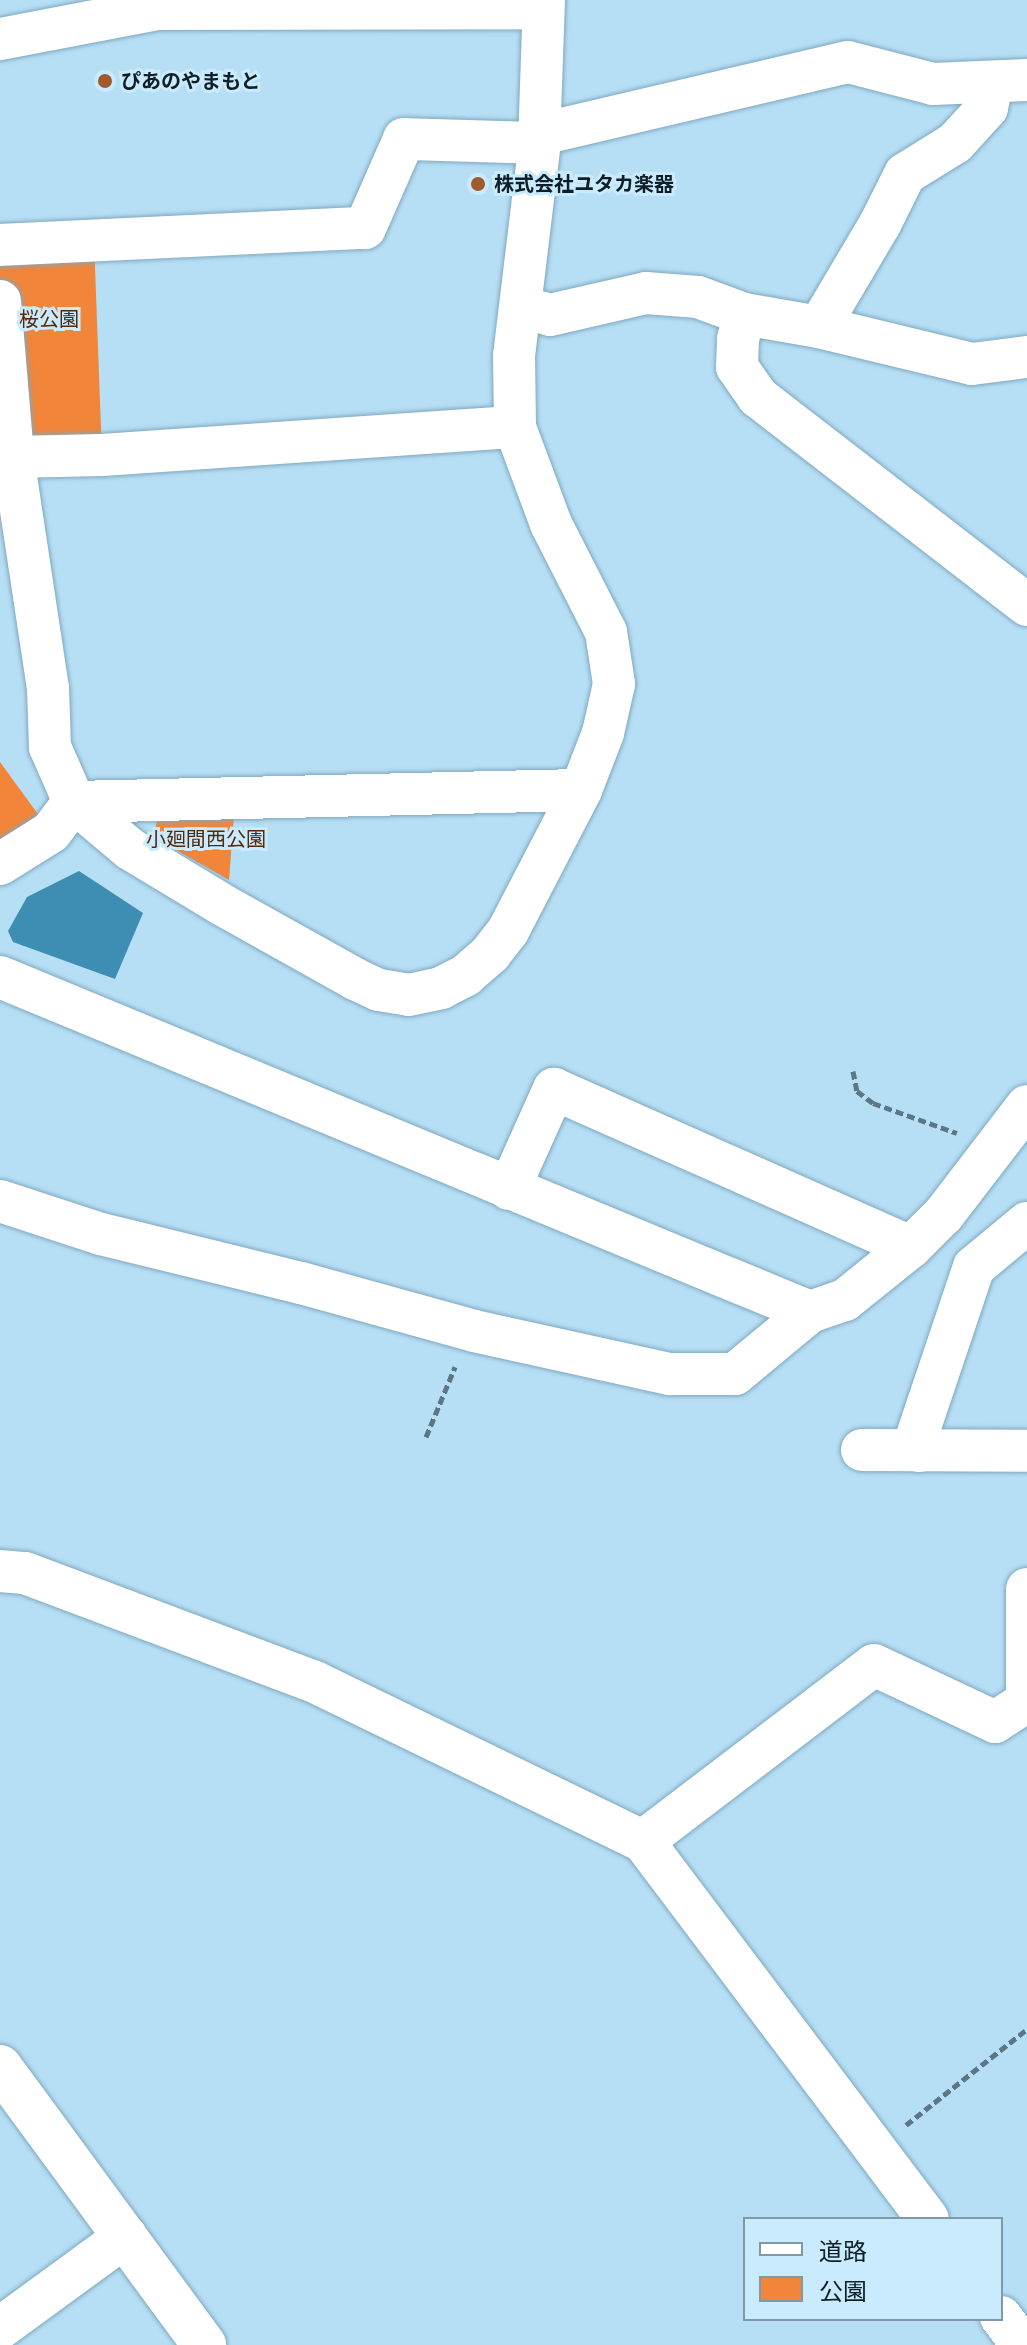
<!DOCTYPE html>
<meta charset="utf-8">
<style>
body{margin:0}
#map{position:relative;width:1027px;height:2345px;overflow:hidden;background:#b6dff6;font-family:Figtree,"Noto Sans JP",sans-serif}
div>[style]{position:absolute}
.green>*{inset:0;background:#f1853a}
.water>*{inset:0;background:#3e8db3}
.path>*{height:5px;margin-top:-2.5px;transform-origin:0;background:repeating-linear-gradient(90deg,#5b7685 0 8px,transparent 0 12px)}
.roads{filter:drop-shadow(0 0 2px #80a8be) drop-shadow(0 0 2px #80a8be)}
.minor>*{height:42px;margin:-21px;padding:0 21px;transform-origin:21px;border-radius:21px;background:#fff}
.tertiary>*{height:44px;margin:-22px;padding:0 22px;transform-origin:22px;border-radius:22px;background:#fff}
.dots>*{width:22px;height:22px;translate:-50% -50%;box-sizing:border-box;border:4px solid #caebfd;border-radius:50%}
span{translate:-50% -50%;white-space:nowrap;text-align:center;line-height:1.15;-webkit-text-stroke:6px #caebfd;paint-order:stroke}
.poi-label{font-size:20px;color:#0f1f27;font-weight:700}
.left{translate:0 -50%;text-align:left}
.park-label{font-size:20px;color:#54290a}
.legend{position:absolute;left:743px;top:2217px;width:260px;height:104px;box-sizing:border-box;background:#caebfd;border:2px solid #7f99a7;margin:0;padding:10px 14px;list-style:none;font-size:24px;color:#0f1f27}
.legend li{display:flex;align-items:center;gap:16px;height:40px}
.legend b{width:40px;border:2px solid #7f99a7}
</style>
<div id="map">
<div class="green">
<i style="clip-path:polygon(94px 240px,102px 455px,13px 457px,0 315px,0 245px)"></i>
<i style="clip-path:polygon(0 762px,51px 832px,0 864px)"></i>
<i style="clip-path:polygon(159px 813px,234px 815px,229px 880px,153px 837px)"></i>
</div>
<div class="water">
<i style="clip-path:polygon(79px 871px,143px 913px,115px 979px,13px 942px,8px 931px,27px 897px)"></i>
</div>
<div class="path">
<i style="left:853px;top:1071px;width:20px;rotate:79deg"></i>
<i style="left:857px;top:1091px;width:20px;rotate:37deg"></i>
<i style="left:873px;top:1103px;width:89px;rotate:19.7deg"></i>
<i style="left:426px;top:1437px;width:76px;rotate:-67.5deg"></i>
<i style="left:906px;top:2125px;width:154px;rotate:-38.4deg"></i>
</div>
<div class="roads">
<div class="minor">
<i style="left:0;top:39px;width:160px;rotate:-10.8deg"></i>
<i style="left:157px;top:9px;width:386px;rotate:-0.1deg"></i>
<i style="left:0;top:245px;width:365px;rotate:-2.7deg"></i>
<i style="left:365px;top:228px;width:97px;rotate:-66.3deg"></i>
<i style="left:404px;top:139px;width:135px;rotate:1.7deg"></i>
<i style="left:539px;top:143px;width:143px;rotate:-88deg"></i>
<i style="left:0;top:301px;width:157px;rotate:85.2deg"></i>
<i style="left:13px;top:457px;width:234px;rotate:81.4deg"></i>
<i style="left:48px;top:688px;width:59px;rotate:88.1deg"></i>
<i style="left:50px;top:747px;width:60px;rotate:66.4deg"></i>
<i style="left:74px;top:802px;width:73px;rotate:40deg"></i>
<i style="left:130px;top:849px;width:106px;rotate:31.1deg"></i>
<i style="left:221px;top:904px;width:154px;rotate:29.2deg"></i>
<i style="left:355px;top:979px;width:26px;rotate:25deg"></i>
<i style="left:379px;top:990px;width:30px;rotate:9deg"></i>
<i style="left:409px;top:995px;width:33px;rotate:-12deg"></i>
<i style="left:441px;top:988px;width:28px;rotate:-27deg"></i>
<i style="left:466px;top:975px;width:32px;rotate:-41deg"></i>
<i style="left:490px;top:954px;width:29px;rotate:-52deg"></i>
<i style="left:508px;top:931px;width:159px;rotate:-62.6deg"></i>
<i style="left:581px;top:790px;width:61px;rotate:-68.9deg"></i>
<i style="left:603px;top:733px;width:50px;rotate:-77.3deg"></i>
<i style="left:614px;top:684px;width:53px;rotate:-98.7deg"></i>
<i style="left:606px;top:632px;width:121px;rotate:-117deg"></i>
<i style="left:551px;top:524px;width:103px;rotate:-110.4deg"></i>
<i style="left:515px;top:427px;width:71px;rotate:-90.8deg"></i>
<i style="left:514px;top:356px;width:224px;rotate:-83.1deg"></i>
<i style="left:541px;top:134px;width:315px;rotate:-13.2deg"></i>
<i style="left:848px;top:62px;width:88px;rotate:14.5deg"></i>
<i style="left:933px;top:84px;width:94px;rotate:-2.4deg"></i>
<i style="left:521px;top:307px;width:30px;rotate:15deg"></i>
<i style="left:550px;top:315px;width:98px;rotate:-12.9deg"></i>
<i style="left:646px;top:293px;width:52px;rotate:4.4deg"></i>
<i style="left:698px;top:297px;width:49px;rotate:20.3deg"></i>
<i style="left:744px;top:314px;width:76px;rotate:9.8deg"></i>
<i style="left:819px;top:327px;width:157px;rotate:13.6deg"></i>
<i style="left:972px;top:364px;width:55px;rotate:-7.3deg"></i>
<i style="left:744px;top:314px;width:26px;rotate:103deg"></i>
<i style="left:738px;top:339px;width:28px;rotate:92deg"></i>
<i style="left:737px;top:367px;width:37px;rotate:55deg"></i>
<i style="left:758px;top:397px;width:340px;rotate:37.7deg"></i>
<i style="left:819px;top:327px;width:120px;rotate:-59.4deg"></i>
<i style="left:880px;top:224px;width:56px;rotate:-63.4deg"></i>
<i style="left:905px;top:174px;width:59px;rotate:-31.8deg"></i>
<i style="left:955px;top:143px;width:47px;rotate:-47.6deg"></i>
<i style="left:987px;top:108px;width:25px;rotate:-79deg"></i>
<i style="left:13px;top:457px;width:89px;rotate:-1.3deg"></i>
<i style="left:102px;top:455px;width:414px;rotate:-3.9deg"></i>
<i style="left:0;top:864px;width:60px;rotate:-32.1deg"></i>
<i style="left:51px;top:832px;width:38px;rotate:-53deg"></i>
<i style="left:74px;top:802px;width:507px;rotate:-1.36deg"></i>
<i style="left:0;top:977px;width:877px;rotate:22.47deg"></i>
<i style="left:509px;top:1189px;width:110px;rotate:-65.8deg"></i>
<i style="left:554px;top:1089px;width:390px;rotate:23.9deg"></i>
<i style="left:0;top:1201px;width:106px;rotate:18.1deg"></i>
<i style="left:101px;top:1234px;width:206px;rotate:13.8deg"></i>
<i style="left:301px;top:1283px;width:180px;rotate:15.5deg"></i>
<i style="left:474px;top:1331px;width:201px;rotate:12.4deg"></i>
<i style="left:670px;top:1374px;width:65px"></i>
<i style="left:735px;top:1374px;width:97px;rotate:-39.6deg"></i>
<i style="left:810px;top:1312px;width:37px;rotate:-19deg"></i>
<i style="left:845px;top:1300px;width:85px;rotate:-38.8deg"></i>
<i style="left:911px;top:1247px;width:47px;rotate:-45deg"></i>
<i style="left:944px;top:1214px;width:136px;rotate:-52.5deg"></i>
<i style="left:862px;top:1450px;width:165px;rotate:0.3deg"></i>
<i style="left:919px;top:1451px;width:18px;rotate:-93deg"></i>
<i style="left:918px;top:1433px;width:175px;rotate:-71.4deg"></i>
<i style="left:974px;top:1267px;width:69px;rotate:-39.7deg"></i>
<i style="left:0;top:1571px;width:25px;rotate:5deg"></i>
<i style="left:25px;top:1573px;width:310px;rotate:20.6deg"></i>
<i style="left:315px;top:1682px;width:365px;rotate:25.9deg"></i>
<i style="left:643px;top:1841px;width:473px;rotate:53deg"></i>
<i style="left:643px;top:1841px;width:290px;rotate:-37.3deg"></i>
<i style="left:874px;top:1665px;width:134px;rotate:25.2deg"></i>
<i style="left:995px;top:1722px;width:38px;rotate:-33deg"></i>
<i style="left:1027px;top:1701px;width:112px;rotate:-90deg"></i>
<i style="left:1001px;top:2317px;width:35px;rotate:53deg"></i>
<i style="left:0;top:2328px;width:156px;rotate:-36.1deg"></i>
</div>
<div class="tertiary">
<i style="left:0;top:2067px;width:345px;rotate:53.7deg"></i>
</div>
</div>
<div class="dots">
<i style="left:105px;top:81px;background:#9f5a2d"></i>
<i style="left:478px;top:184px;background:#9f5a2d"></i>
</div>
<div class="poi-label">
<span class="left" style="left:121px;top:81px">ぴあのやまもと</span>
<span class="left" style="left:494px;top:184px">株式会社ユタカ楽器</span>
</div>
<div class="park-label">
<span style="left:49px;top:319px">桜公園</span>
<span style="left:206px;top:839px">小廻間西公園</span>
</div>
<ul class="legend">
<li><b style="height:10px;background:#fff"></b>道路</li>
<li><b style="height:22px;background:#f1853a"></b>公園</li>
</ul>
</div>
